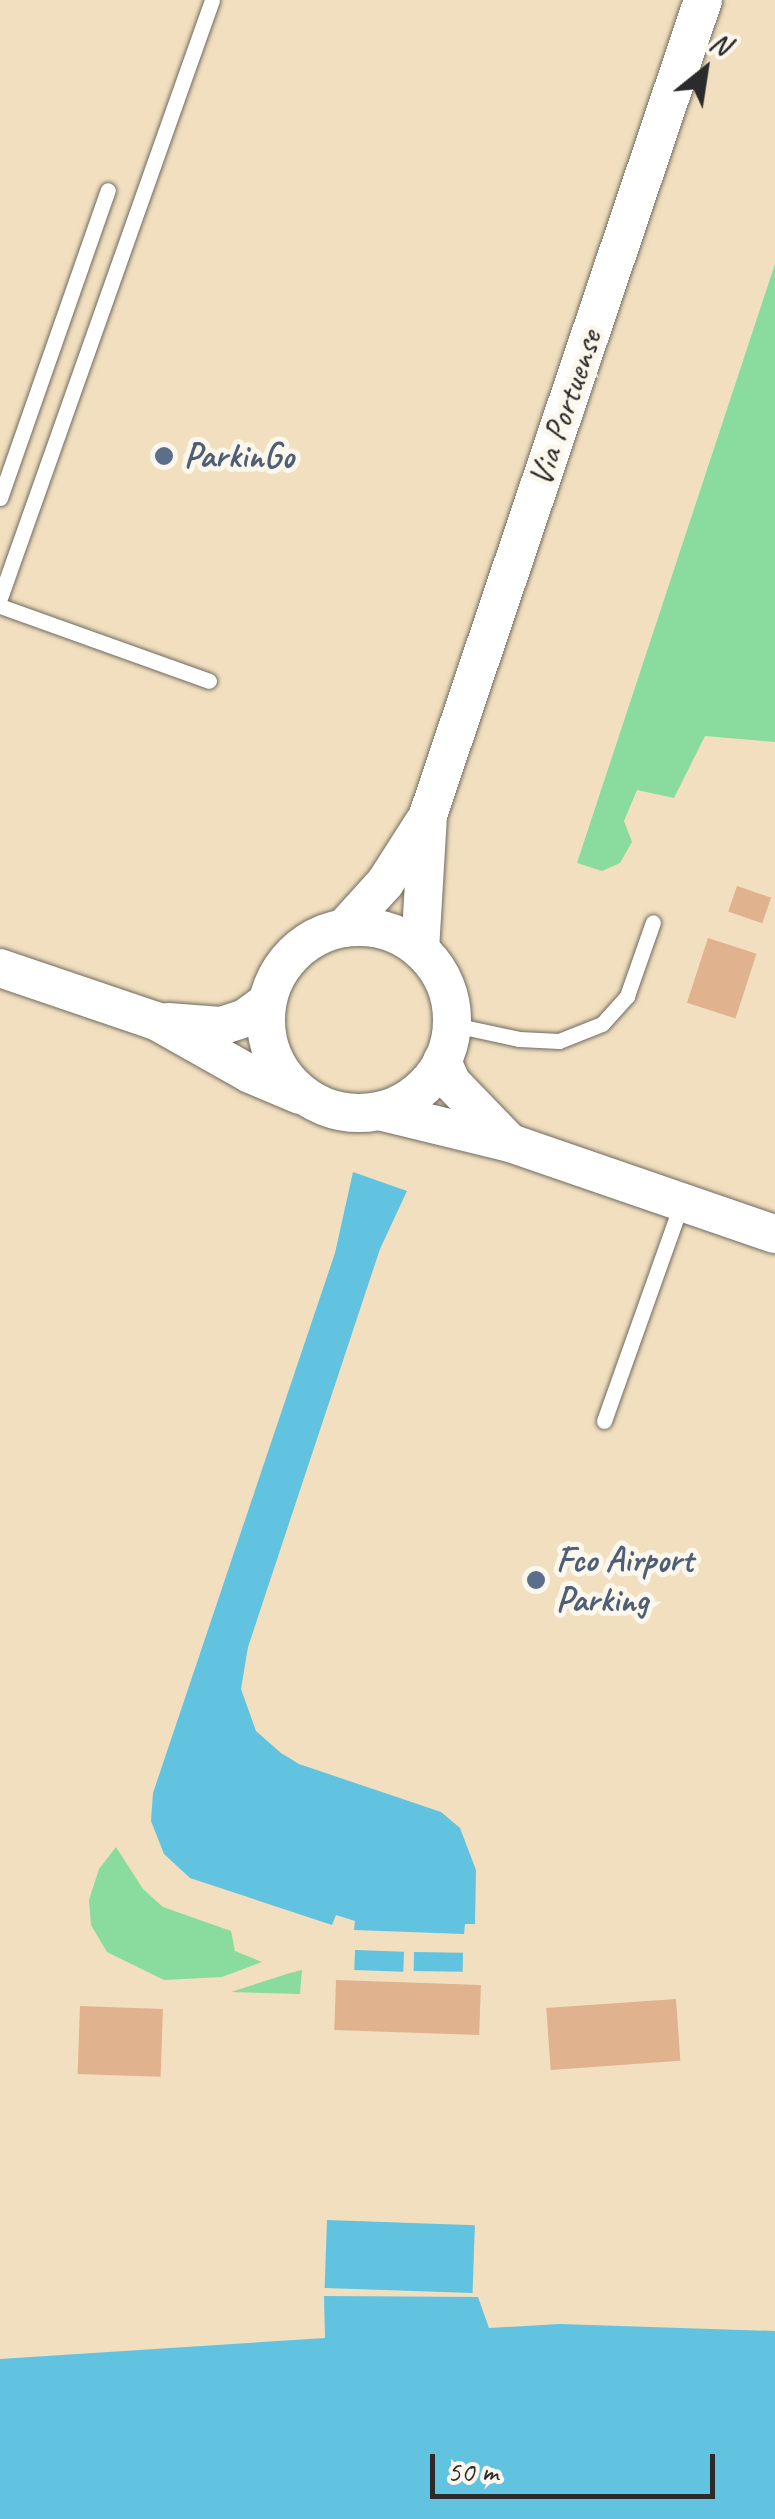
<!DOCTYPE html>
<style>
body{margin:0}
#map{position:relative;width:775px;height:2519px;overflow:hidden;background:#f1dfbf;font-family:Caveat,sans-serif}
div>[style]{position:absolute}
.green>*{inset:0;background:#89dc9e}
.water>*{inset:0;background:#61c3df;transform-origin:0 0}
.building>*{inset:0;background:#e0b28d;transform-origin:0 0}
.roads{filter:drop-shadow(0 0 2px #706a5f) drop-shadow(0 0 2px #706a5f)}
.service>*{height:15px;margin:-7.5px;padding:0 7.5px;transform-origin:7.5px;border-radius:7.5px;background:#fff}
.tertiary>*{height:38px;margin:-19px;padding:0 19px;transform-origin:19px;border-radius:19px;background:#fff}
.tertiary>.ring{margin:-19px;padding:0;box-sizing:content-box;background:none;border:38px solid #fff;border-radius:50%}
.dots>*{width:28px;height:28px;translate:-50% -50%;box-sizing:border-box;border:5px solid #fbf7ec;border-radius:50%}
span{translate:-50% -50%;white-space:nowrap;text-align:center;line-height:1.15;-webkit-text-stroke:10px #fbf7ec;paint-order:stroke}
.street-label{font-size:35px;color:#2b2b2b}
.service-label{font-size:35px;color:#4e5e75;font-weight:700}
.left{translate:0 -50%;text-align:left}
.north{position:absolute;left:655px;top:20px;width:100px;height:100px;-webkit-text-stroke:8px #fbf7ec;paint-order:stroke;rotate:30deg;font-size:28px;font-weight:700;line-height:40px;text-align:center;color:#2b2b2b}
.north::after{content:'';display:block;margin:auto;width:35px;height:45px;background:#2b2b2b;clip-path:polygon(50% 0,100% 100%,50% 72%,0 100%)}
.scale{position:absolute;left:430px;top:2454px;width:285px;height:45px;box-sizing:border-box;border:5px solid #2b2b2b;border-top:0;padding-left:12px;font-size:30px;line-height:35px;white-space:nowrap;color:#2b2b2b;-webkit-text-stroke:8px #fbf7ec;paint-order:stroke}
</style>
<div id="map">
<div class="green">
<i style="clip-path:polygon(775px 264px,775px 742px,705px 736px,674px 798px,637px 790px,624px 821px,632px 842px,620px 863px,602px 871px,577px 863px)"></i>
<i style="clip-path:polygon(116px 1847px,143px 1889px,163px 1907px,231px 1931px,235px 1951px,262px 1962px,222px 1977px,164px 1980px,107px 1952px,91px 1925px,89px 1900px,99px 1869px)"></i>
<i style="clip-path:polygon(302px 1970px,300px 1994px,231px 1992px,290px 1973px)"></i>
</div>
<div class="water">
<i style="clip-path:polygon(353px 1172px,407px 1191px,380px 1249px,248px 1647px,241px 1689px,256px 1731px,281px 1753px,299px 1764px,441px 1812px,460px 1828px,476px 1870px,475px 1924px,465px 1924px,464px 1934px,354px 1930px,355px 1921px,336px 1915px,332px 1925px,190px 1878px,164px 1854px,151px 1821px,153px 1793px,335px 1253px)"></i>
<i style="left:355px;top:1950px;width:49px;height:20px;rotate:2deg"></i>
<i style="left:414px;top:1952px;width:49px;height:19px;rotate:1deg"></i>
<i style="left:327px;top:2220px;width:148px;height:68px;rotate:2deg"></i>
<i style="clip-path:polygon(324px 2296px,478px 2297px,489px 2328px,560px 2324px,775px 2331px,775px 2519px,0 2519px,0 2359px,325px 2338px)"></i>
</div>
<div class="building">
<i style="left:737px;top:886px;width:36px;height:27px;rotate:19deg"></i>
<i style="left:708px;top:938px;width:51px;height:68px;rotate:18deg"></i>
<i style="left:336px;top:1980px;width:145px;height:50px;rotate:2deg"></i>
<i style="left:676px;top:1999px;width:62px;height:130px;rotate:86deg"></i>
<i style="left:80px;top:2006px;width:83px;height:68px;rotate:2deg"></i>
</div>
<div class="roads">
<div class="service">
<i style="left:0;top:498px;width:326px;rotate:-70.7deg"></i>
<i style="left:0;top:598px;width:634px;rotate:-70.48deg"></i>
<i style="left:0;top:606px;width:222px;rotate:19.7deg"></i>
<i style="left:454px;top:1025px;width:66px;rotate:12.2deg"></i>
<i style="left:519px;top:1039px;width:40px;rotate:2.9deg"></i>
<i style="left:559px;top:1041px;width:46px;rotate:-21.6deg"></i>
<i style="left:602px;top:1024px;width:38px;rotate:-48deg"></i>
<i style="left:627px;top:996px;width:78px;rotate:-70.6deg"></i>
<i style="left:604px;top:1421px;width:232px;rotate:-70.4deg"></i>
</div>
<div class="tertiary">
<i class="ring" style="left:266px;top:927px;width:148px;height:148px"></i>
<i style="left:344px;top:928px;width:61px;rotate:-47.7deg"></i>
<i style="left:385px;top:883px;width:72px;rotate:-57.4deg"></i>
<i style="left:420px;top:950px;width:135px;rotate:-86.6deg"></i>
<i style="left:428px;top:815px;width:860px;rotate:-71.35deg"></i>
<i style="left:0;top:968px;width:165px;rotate:18.8deg"></i>
<i style="left:156px;top:1021px;width:108px;rotate:29.4deg"></i>
<i style="left:250px;top:1074px;width:54px;rotate:22.8deg"></i>
<i style="left:168px;top:1022px;width:53px;rotate:4.3deg"></i>
<i style="left:221px;top:1026px;width:25px;rotate:-18deg"></i>
<i style="left:245px;top:1018px;width:27px;rotate:-36deg"></i>
<i style="left:442px;top:1061px;width:24px;rotate:66deg"></i>
<i style="left:452px;top:1083px;width:81px;rotate:46deg"></i>
<i style="left:379px;top:1111px;width:135px;rotate:13.7deg"></i>
<i style="left:510px;top:1143px;width:280px;rotate:19deg"></i>
</div>
</div>
<div class="dots">
<i style="left:164px;top:456px;background:#5c6f8a"></i>
<i style="left:536px;top:1580px;background:#5c6f8a"></i>
</div>
<div class="street-label">
<span style="left:565px;top:408px;rotate:-71deg">Via Portuense</span>
</div>
<div class="service-label">
<span class="left" style="left:184px;top:456px">ParkinGo</span>
<span class="left" style="left:556px;top:1580px">Fco Airport<br>Parking</span>
</div>
<div class="north">N</div>
<div class="scale">50 m</div>
</div>
